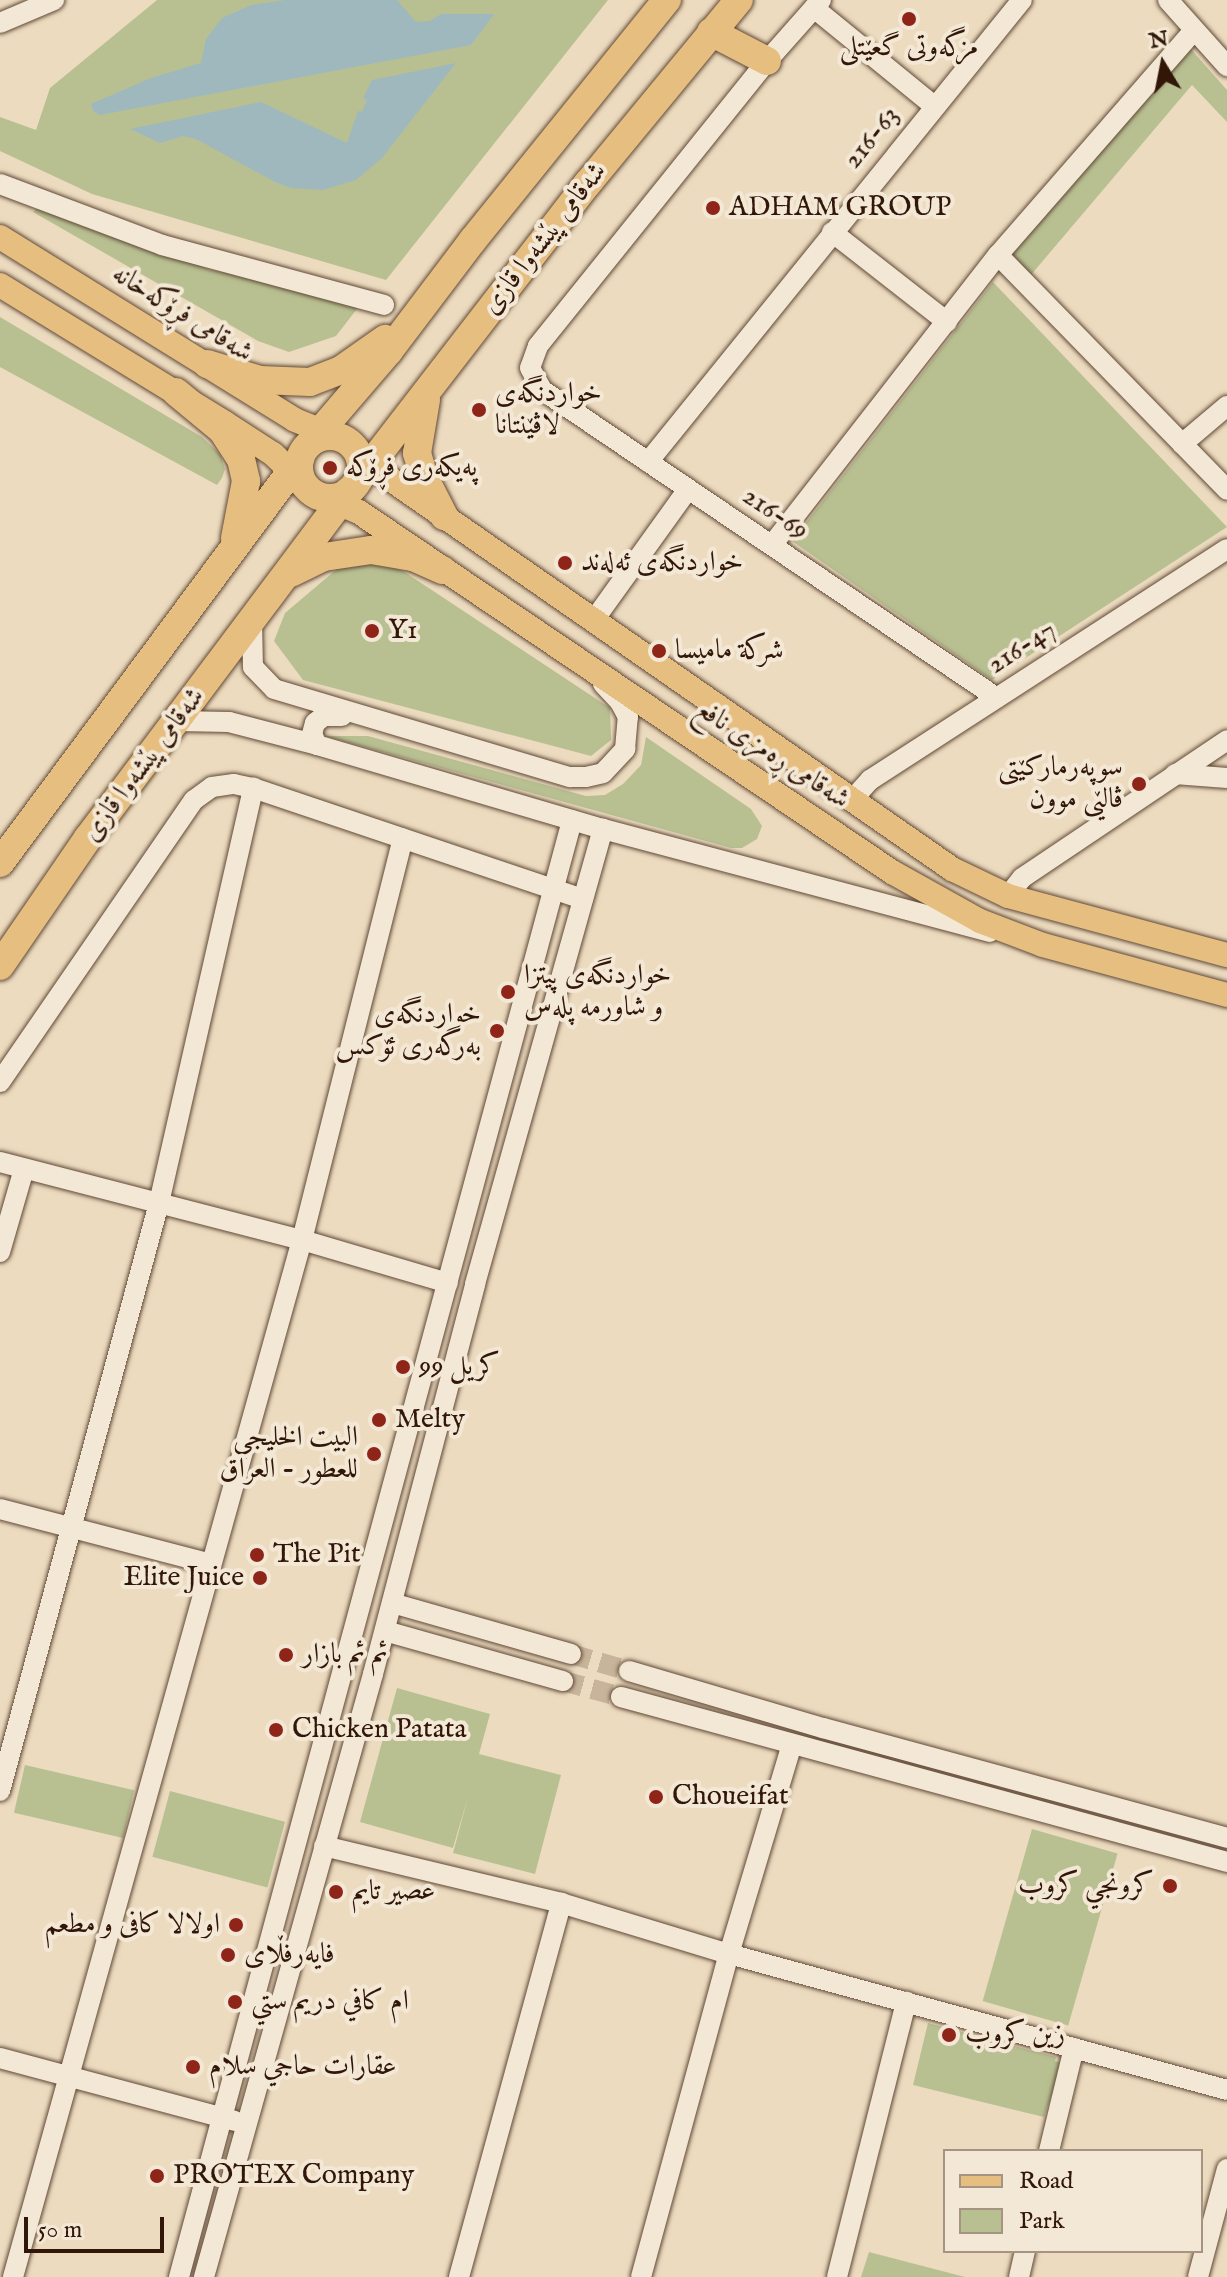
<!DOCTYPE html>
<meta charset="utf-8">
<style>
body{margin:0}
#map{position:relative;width:1227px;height:2277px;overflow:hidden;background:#ecdbbf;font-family:"IM FELL English",Amiri,serif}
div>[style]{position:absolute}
.green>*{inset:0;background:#b8c092;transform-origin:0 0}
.water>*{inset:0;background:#9eb8bd}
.minor-tunnel>*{height:20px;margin-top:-10px;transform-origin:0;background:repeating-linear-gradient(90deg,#c7b49a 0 20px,transparent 0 30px)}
.roads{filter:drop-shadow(0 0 2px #604836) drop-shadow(0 0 2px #604836)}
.minor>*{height:20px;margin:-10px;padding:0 10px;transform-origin:10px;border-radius:10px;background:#f3e8d5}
.major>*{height:24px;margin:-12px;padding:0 12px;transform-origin:12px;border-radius:12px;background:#e6be80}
.highway>*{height:28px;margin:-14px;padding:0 14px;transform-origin:14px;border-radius:14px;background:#e6be80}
.highway>.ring{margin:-14px;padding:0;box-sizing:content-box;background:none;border:28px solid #e6be80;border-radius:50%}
.dots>*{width:22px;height:22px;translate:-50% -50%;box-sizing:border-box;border:4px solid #f3e8d5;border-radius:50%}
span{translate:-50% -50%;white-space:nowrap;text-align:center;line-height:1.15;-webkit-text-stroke:8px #f3e8d5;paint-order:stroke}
.poi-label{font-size:28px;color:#321708}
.left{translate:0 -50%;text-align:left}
.right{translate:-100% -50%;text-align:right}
.street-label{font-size:28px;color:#321708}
.legend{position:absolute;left:943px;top:2149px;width:260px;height:104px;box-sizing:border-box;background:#f3e8d5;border:2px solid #a69483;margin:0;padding:10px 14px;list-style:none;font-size:24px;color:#321708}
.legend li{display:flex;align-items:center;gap:16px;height:40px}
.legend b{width:40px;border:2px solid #a69483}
.north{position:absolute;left:1123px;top:24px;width:80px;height:80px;-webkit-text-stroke:6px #f3e8d5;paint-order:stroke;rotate:350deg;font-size:22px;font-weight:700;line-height:32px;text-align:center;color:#321708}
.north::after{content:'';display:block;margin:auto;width:28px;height:36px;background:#321708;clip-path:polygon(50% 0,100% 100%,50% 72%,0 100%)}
.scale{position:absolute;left:24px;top:2217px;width:140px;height:36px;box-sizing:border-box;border:4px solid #321708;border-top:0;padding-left:10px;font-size:24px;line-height:28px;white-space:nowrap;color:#321708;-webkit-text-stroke:6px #f3e8d5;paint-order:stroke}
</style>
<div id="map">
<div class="green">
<i style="clip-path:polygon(157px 0,608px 0,386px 280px,92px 194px,0 151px,0 117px,36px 130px,50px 88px)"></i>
<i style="clip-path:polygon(1189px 47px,1227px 90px,1227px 122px,1192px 85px,1030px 276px,1012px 254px)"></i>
<i style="clip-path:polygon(43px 204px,210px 270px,313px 288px,360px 305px,336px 336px,289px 352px,258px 341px,33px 212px)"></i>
<i style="clip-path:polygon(993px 282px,1227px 527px,992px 680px,792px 541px)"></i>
<i style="clip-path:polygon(0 317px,202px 437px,220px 454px,225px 469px,222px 478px,217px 485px,0 367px)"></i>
<i style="clip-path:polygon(380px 560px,403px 571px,610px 708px,611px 740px,591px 756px,303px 680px,274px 641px,285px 613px,344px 563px)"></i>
<i style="clip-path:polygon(325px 736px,368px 736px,586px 796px,605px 795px,623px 784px,641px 765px,646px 737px,751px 809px,762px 826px,757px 839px,742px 848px,731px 848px)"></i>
<i style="clip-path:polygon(397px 1688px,490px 1714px,479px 1754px,561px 1775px,535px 1874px,453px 1853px,468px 1797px,453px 1848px,360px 1822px)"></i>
<i style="left:25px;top:1765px;width:112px;height:49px;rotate:13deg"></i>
<i style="left:170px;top:1791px;width:119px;height:68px;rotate:15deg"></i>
<i style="left:1032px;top:1829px;width:89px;height:179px;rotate:16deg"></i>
<i style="clip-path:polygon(928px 2023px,1056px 2057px,1055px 2061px,1062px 2063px,1044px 2117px,913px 2085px)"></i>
<i style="clip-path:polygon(869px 2252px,965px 2277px,861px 2277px)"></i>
</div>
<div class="water">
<i style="clip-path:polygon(285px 0,397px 0,416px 22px,430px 21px,441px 14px,494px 14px,471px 45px,100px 115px,94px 112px,91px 104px,151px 78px,201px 63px,206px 39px,222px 18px,251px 5px)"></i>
<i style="clip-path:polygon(456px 63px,382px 158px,356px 180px,323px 190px,291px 188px,275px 182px,196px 139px,183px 136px,160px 143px,130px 129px,261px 102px,347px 143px,358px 111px,362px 112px,367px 100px,363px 98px,372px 80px)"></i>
</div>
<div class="minor-tunnel">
<i style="left:571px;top:1654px;width:60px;rotate:16.3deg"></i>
<i style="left:563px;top:1681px;width:60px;rotate:15.4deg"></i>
</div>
<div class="roads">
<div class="minor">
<i style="left:821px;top:0;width:81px;rotate:131.5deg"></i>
<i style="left:767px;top:61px;width:366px;rotate:128.8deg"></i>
<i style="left:538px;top:346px;width:23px;rotate:110deg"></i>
<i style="left:530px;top:368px;width:25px;rotate:61deg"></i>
<i style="left:542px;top:390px;width:549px;rotate:34.09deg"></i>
<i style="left:1168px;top:0;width:89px;rotate:48.2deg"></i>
<i style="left:814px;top:8px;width:155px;rotate:39.2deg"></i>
<i style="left:0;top:23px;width:59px;rotate:-23.1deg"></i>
<i style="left:0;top:184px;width:173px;rotate:20.6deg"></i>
<i style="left:162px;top:245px;width:230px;rotate:15.1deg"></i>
<i style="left:832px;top:232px;width:146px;rotate:38deg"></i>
<i style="left:998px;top:255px;width:328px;rotate:45.7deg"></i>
<i style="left:1182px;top:444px;width:59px;rotate:-40.2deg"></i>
<i style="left:648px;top:462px;width:594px;rotate:-51.01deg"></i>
<i style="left:772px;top:545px;width:368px;rotate:-52.1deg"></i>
<i style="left:998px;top:255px;width:298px;rotate:-48.9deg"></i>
<i style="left:594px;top:620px;width:161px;rotate:-54.3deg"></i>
<i style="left:252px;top:621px;width:46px;rotate:88.8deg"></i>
<i style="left:253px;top:667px;width:30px;rotate:46deg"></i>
<i style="left:274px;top:689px;width:309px;rotate:16.6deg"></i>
<i style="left:570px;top:777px;width:16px"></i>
<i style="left:586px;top:777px;width:17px;rotate:-13deg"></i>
<i style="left:603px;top:773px;width:33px;rotate:-47deg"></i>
<i style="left:625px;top:749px;width:32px;rotate:-85deg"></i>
<i style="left:628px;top:717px;width:17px;rotate:-118deg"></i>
<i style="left:620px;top:702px;width:25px;rotate:-133deg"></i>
<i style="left:178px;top:721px;width:51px;rotate:1.1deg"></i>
<i style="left:229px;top:722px;width:91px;rotate:14.6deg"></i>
<i style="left:317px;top:745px;width:298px;rotate:16.4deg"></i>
<i style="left:603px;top:829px;width:400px;rotate:14.9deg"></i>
<i style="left:317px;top:745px;width:12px;rotate:-114deg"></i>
<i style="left:312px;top:734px;width:11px;rotate:-75deg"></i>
<i style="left:315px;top:723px;width:11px;rotate:-38deg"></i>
<i style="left:324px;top:716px;width:18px"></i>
<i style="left:1175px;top:774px;width:52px;rotate:4.4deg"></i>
<i style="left:852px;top:800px;width:27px;rotate:-48deg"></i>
<i style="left:870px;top:780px;width:425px;rotate:-32.9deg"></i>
<i style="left:1008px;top:896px;width:23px;rotate:-52deg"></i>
<i style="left:1022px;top:878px;width:247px;rotate:-33.9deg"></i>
<i style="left:0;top:1082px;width:342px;rotate:-55.5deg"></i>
<i style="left:194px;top:800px;width:22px;rotate:-36deg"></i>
<i style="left:212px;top:787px;width:22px;rotate:-8deg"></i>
<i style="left:234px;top:784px;width:19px;rotate:12deg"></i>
<i style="left:253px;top:788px;width:348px;rotate:18.6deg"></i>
<i style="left:0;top:1162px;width:312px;rotate:14.5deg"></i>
<i style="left:302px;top:1240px;width:152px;rotate:16.4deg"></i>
<i style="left:0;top:1252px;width:86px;rotate:-73.9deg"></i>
<i style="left:0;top:1509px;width:218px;rotate:14.6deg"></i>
<i style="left:392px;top:1603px;width:186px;rotate:15.9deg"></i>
<i style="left:385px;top:1631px;width:185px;rotate:15.7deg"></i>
<i style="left:629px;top:1671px;width:202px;rotate:16.4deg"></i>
<i style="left:823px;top:1728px;width:419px;rotate:15.2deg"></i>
<i style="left:621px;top:1697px;width:628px;rotate:15.23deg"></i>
<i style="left:0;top:1791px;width:609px;rotate:-74.87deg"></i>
<i style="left:159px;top:1203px;width:426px;rotate:-77.2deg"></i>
<i style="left:324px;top:1846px;width:244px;rotate:13.5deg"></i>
<i style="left:561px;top:1903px;width:176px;rotate:16.9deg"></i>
<i style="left:729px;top:1954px;width:516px;rotate:15.27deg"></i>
<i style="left:0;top:2058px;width:243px;rotate:15deg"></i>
<i style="left:1049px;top:2151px;width:106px;rotate:-76.4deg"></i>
<i style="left:13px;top:2277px;width:1077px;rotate:-74.43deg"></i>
<i style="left:302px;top:1240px;width:414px;rotate:-75.9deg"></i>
<i style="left:179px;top:2277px;width:1509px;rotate:-74.9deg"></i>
<i style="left:204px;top:2277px;width:626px;rotate:-74.34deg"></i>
<i style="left:373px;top:1674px;width:403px;rotate:-75.3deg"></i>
<i style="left:475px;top:1284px;width:473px;rotate:-74.3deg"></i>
<i style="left:459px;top:2277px;width:388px;rotate:-74.7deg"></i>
<i style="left:641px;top:2277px;width:335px;rotate:-74.8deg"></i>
<i style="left:729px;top:1954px;width:219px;rotate:-73.3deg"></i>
<i style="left:837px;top:2277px;width:284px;rotate:-75.9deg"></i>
<i style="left:1019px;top:2277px;width:27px;rotate:-77deg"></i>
<i style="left:1198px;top:2277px;width:112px;rotate:-75deg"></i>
</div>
<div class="major">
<i style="left:0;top:237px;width:347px;rotate:31.8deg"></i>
<i style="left:295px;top:420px;width:42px;rotate:22.3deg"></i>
<i style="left:0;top:285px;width:264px;rotate:31.5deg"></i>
<i style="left:225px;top:423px;width:57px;rotate:32.9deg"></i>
<i style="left:273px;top:454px;width:42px;rotate:44deg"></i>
<i style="left:353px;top:447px;width:40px;rotate:42deg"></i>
<i style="left:383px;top:474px;width:693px;rotate:34.77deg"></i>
<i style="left:952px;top:869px;width:62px;rotate:25.7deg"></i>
<i style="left:1008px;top:896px;width:227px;rotate:15.1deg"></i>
<i style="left:318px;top:495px;width:44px;rotate:22.5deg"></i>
<i style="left:359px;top:512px;width:643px;rotate:34.04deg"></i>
<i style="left:892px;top:872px;width:101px;rotate:29.1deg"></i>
<i style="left:980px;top:921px;width:67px;rotate:20.9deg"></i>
<i style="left:1043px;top:945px;width:191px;rotate:15.2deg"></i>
</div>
<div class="highway">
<i style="left:711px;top:32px;width:63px;rotate:27.4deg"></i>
<i style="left:207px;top:364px;width:55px;rotate:16.8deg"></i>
<i style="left:260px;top:380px;width:50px;rotate:2.3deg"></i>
<i style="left:310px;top:382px;width:33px;rotate:-21deg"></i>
<i style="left:341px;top:370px;width:54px;rotate:-35.2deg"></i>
<i style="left:176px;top:392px;width:60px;rotate:39.6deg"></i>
<i style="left:222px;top:430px;width:35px;rotate:57deg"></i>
<i style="left:241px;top:459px;width:23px;rotate:77deg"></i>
<i style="left:246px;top:481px;width:58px;rotate:100.9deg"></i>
<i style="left:426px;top:400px;width:54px;rotate:99.6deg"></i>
<i style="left:417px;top:453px;width:25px;rotate:74deg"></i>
<i style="left:424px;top:477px;width:44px;rotate:62.9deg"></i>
<i class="ring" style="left:299px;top:436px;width:34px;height:34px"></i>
<i style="left:311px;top:442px;width:120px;rotate:-49.4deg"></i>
<i style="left:389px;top:351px;width:139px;rotate:-52.9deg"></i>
<i style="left:473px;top:240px;width:309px;rotate:-51.1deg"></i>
<i style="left:356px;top:483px;width:379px;rotate:-52.3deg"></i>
<i style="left:588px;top:183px;width:237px;rotate:-50.5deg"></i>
<i style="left:291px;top:573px;width:37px;rotate:-26deg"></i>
<i style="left:324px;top:557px;width:48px;rotate:-8.5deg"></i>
<i style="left:371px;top:550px;width:43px;rotate:9.5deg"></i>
<i style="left:413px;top:557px;width:32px;rotate:24deg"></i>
<i style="left:0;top:863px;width:503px;rotate:-53.4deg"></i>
<i style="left:0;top:966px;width:155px;rotate:-55.5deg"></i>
<i style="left:88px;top:838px;width:434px;rotate:-53.1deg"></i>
</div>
</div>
<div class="dots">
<i style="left:909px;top:19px;background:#8f2418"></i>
<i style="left:713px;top:208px;background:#8f2418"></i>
<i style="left:479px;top:410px;background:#8f2418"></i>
<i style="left:330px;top:468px;background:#8f2418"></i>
<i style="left:565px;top:563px;background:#8f2418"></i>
<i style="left:372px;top:631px;background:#8f2418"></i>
<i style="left:659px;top:651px;background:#8f2418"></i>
<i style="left:1139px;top:784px;background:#8f2418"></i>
<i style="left:508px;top:992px;background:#8f2418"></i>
<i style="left:497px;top:1031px;background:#8f2418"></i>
<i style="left:403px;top:1367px;background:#8f2418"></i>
<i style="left:379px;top:1420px;background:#8f2418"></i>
<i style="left:374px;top:1454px;background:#8f2418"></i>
<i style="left:257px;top:1555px;background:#8f2418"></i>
<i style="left:260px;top:1578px;background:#8f2418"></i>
<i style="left:286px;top:1655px;background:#8f2418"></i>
<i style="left:276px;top:1730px;background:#8f2418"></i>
<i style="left:656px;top:1797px;background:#8f2418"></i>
<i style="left:1170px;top:1886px;background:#8f2418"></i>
<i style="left:336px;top:1892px;background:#8f2418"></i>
<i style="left:236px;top:1925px;background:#8f2418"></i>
<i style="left:228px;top:1955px;background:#8f2418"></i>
<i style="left:235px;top:2002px;background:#8f2418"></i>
<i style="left:949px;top:2035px;background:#8f2418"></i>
<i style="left:193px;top:2067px;background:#8f2418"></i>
<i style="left:157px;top:2176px;background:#8f2418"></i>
</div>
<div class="poi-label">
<span style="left:909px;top:48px">مزگەوتی گعێتلی</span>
<span class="left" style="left:729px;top:208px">ADHAM GROUP</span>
<span class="left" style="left:495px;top:410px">خواردنگەی<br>لاڤێنتانا</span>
<span class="left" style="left:346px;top:468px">پەیکەری فڕۆکە</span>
<span class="left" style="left:581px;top:563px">خواردنگەی ئەلەند</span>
<span class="left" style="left:388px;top:631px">Y1</span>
<span class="left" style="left:675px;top:651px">شركة ماميسا</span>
<span class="right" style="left:1123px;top:784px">سوپەرمارکێتی<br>ڤالێی موون</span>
<span class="left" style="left:524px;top:992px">خواردنگەی پیتزا<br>و شاورمە پلەس</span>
<span class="right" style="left:481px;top:1031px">خواردنگەی<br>بەرگەری ئۆکس</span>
<span class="left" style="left:419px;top:1367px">99 كريل</span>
<span class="left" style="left:395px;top:1420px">Melty</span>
<span class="right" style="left:358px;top:1454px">البيت الخليجي<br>للعطور - العراق</span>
<span class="left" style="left:273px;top:1555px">The Pit</span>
<span class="right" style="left:244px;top:1578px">Elite Juice</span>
<span class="left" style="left:302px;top:1655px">ئم ئم بازار</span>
<span class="left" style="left:292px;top:1730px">Chicken Patata</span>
<span class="left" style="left:672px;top:1797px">Choueifat</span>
<span class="right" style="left:1154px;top:1886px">كرونجي كروب</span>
<span class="left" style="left:352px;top:1892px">عصير تايم</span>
<span class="right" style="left:220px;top:1925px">اولالا کافى و مطعم</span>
<span class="left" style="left:244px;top:1955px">فايەرفڵای</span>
<span class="left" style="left:251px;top:2002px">ام كافي دریم ستي</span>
<span class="left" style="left:965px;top:2035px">زين كروب</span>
<span class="left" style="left:209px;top:2067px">عقارات حاجي سلام</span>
<span class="left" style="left:173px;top:2176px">PROTEX Company</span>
</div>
<div class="street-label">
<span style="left:872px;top:138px;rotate:-51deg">216-63</span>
<span style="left:545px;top:239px;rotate:-52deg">شەقامی پێشەوا قازی</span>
<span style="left:182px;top:314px;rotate:32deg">شەقامی فڕۆکەخانە</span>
<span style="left:775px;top:514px;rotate:34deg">216-69</span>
<span style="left:1022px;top:648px;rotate:-33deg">216-47</span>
<span style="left:772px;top:755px;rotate:33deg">شەقامی ڕەمزی نافع</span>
<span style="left:144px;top:765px;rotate:-53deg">شەقامی پێشەوا قازی</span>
</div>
<ul class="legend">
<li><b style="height:10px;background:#e6be80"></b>Road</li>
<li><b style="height:22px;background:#b8c092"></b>Park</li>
</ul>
<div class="north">N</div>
<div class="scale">50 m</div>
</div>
